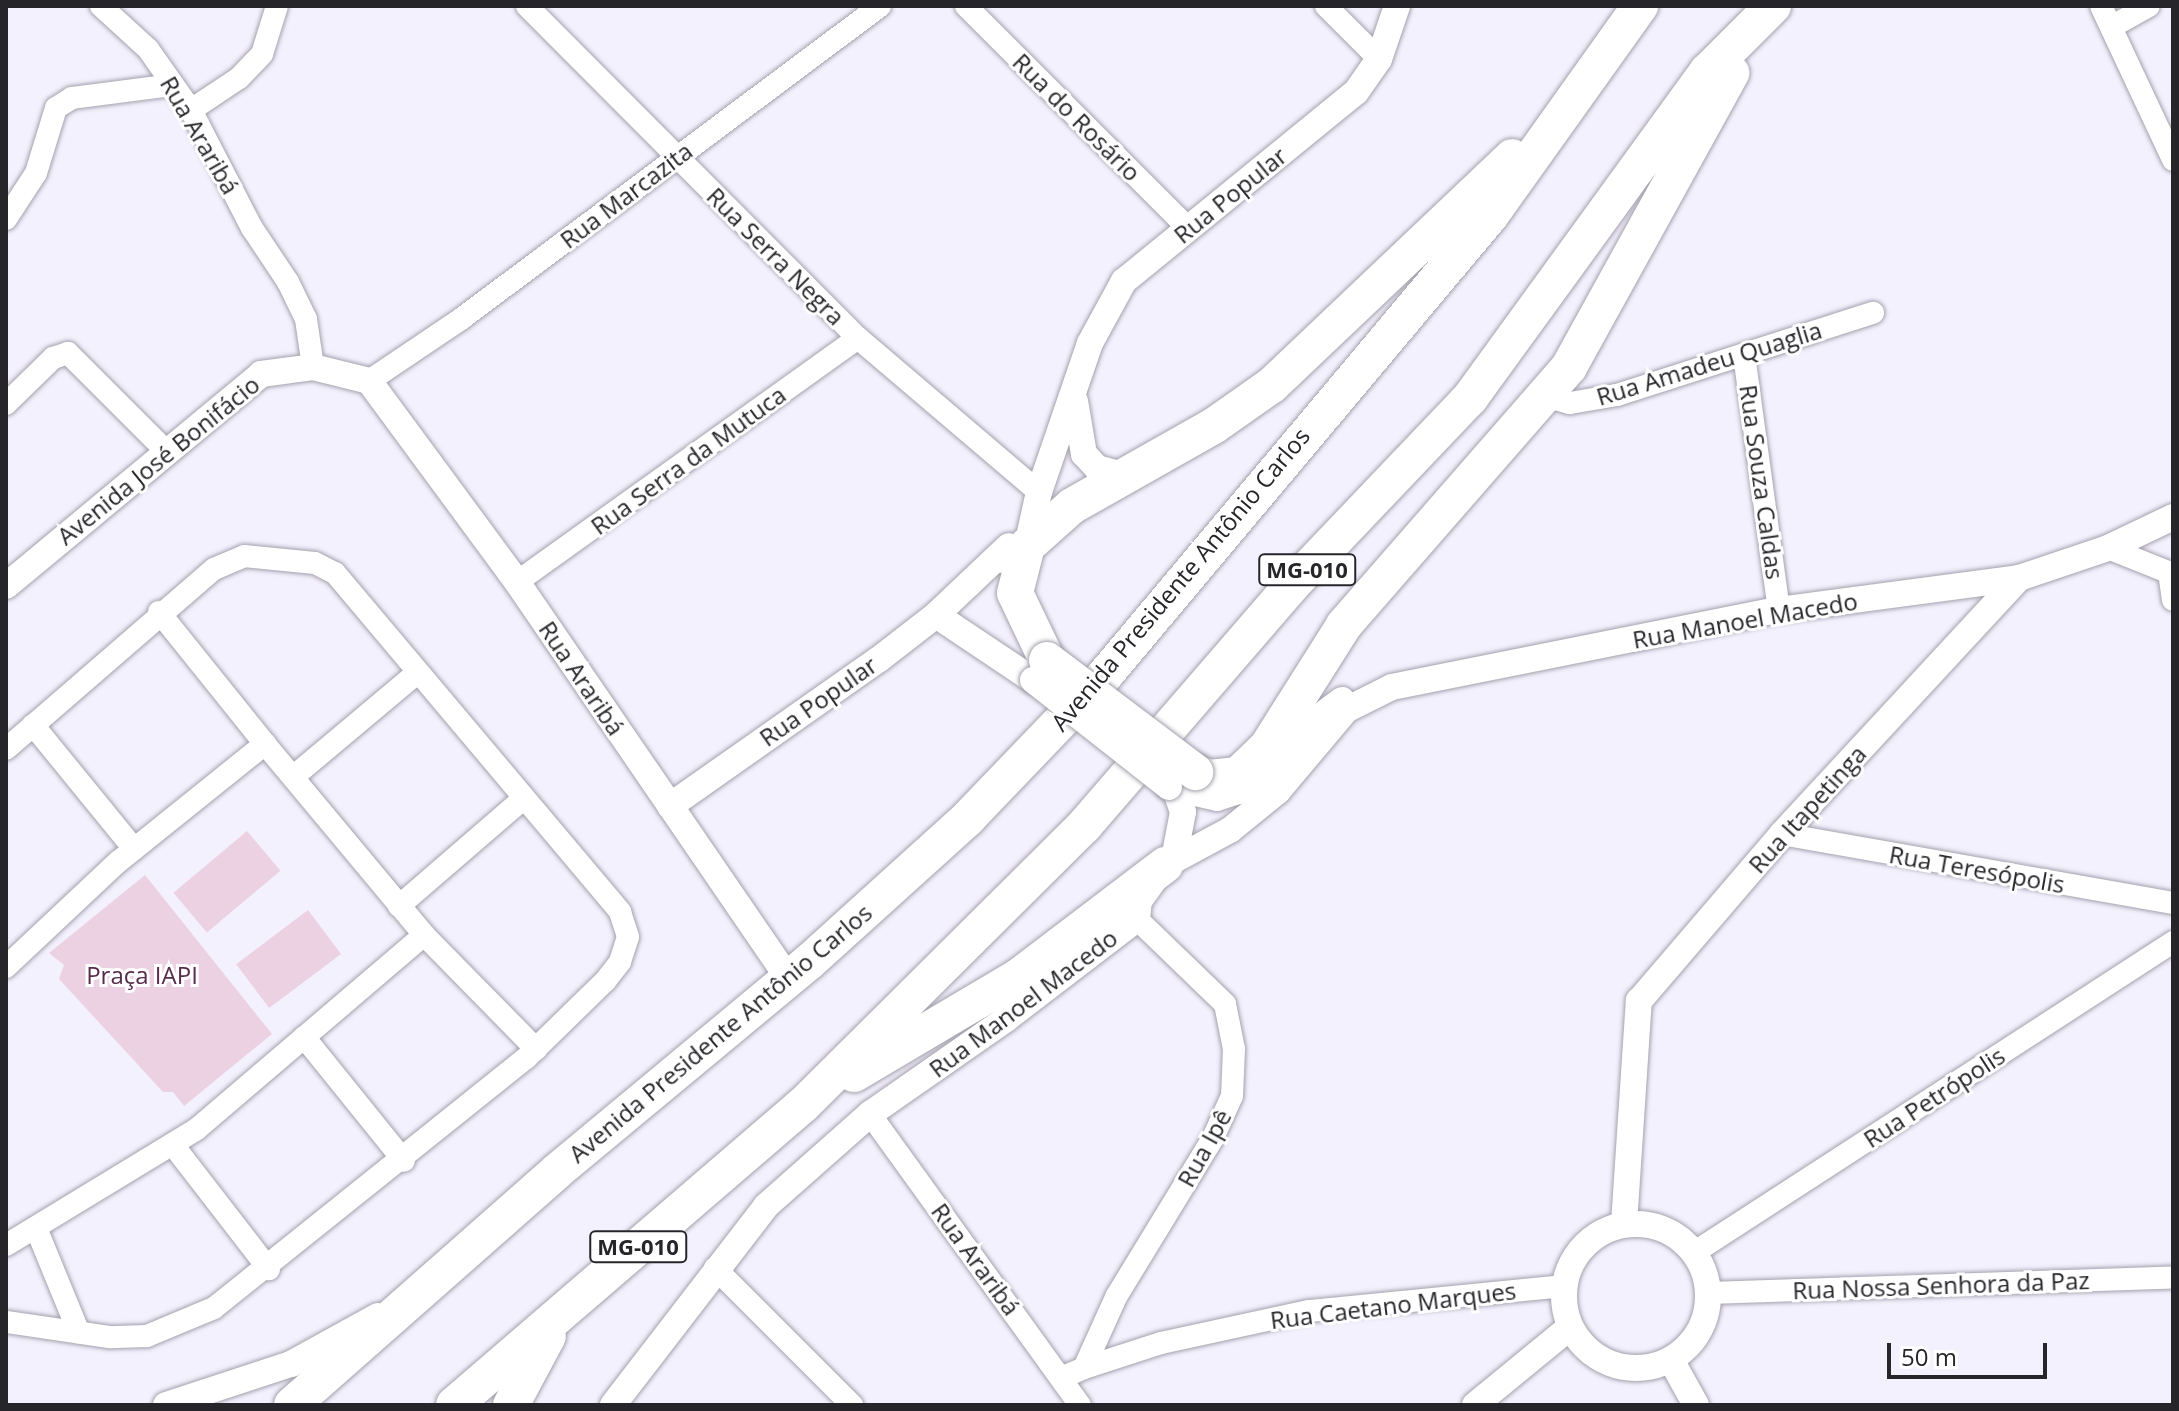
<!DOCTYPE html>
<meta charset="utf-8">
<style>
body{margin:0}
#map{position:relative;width:2179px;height:1411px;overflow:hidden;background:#f4f1fe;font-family:"Open Sans",sans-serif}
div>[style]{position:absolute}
.green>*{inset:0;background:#ecd1e3;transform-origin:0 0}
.roads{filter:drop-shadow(0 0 2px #a4a1ad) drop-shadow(0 0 2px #a4a1ad)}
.minor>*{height:22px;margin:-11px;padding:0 11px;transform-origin:11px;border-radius:11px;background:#fff}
.tertiary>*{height:26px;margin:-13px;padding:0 13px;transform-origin:13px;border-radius:13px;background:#fff}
.tertiary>.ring{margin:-13px;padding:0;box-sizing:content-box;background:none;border:26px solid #fff;border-radius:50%}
.trunk>*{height:36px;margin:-18px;padding:0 18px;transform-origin:18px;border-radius:18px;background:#fff}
.bridges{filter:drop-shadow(0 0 2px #a4a1ad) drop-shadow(0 0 2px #a4a1ad)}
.tertiary-bridge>*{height:26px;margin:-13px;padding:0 13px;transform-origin:13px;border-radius:13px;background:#fff}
.trunk-bridge>*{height:36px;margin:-18px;padding:0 18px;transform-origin:18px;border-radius:18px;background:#fff}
span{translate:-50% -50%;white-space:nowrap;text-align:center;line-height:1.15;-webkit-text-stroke:6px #fff;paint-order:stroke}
.shield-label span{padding:2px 6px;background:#fff;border:2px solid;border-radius:6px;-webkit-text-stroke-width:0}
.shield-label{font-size:22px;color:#26252a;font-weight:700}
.street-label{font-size:24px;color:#26252a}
.park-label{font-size:24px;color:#562c4b}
.frame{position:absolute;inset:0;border:8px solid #26252a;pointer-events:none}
.scale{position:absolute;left:1887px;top:1343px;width:160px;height:36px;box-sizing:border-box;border:4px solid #26252a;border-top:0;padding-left:10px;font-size:24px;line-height:28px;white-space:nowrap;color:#26252a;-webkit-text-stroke:6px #fff;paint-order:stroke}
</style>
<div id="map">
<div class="green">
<i style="left:247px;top:831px;width:52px;height:96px;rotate:50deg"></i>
<i style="clip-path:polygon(145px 875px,272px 1034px,184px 1106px,173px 1092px,163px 1092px,59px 979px,64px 965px,49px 953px)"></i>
<i style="left:308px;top:910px;width:55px;height:90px;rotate:53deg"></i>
</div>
<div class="roads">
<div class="minor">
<i style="left:101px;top:6px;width:64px;rotate:42.5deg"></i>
<i style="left:148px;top:49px;width:75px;rotate:54.8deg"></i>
<i style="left:191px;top:110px;width:133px;rotate:62.7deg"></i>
<i style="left:252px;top:228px;width:65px;rotate:56.3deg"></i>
<i style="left:288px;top:282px;width:41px;rotate:64.1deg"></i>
<i style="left:306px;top:319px;width:49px;rotate:81.7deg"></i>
<i style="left:527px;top:6px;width:469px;rotate:45.1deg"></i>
<i style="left:858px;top:338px;width:238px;rotate:40.4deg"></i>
<i style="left:966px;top:6px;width:314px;rotate:45deg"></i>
<i style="left:1326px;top:6px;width:75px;rotate:45deg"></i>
<i style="left:2101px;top:6px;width:170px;rotate:64.9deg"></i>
<i style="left:2111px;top:27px;width:43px;rotate:-28.9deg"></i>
<i style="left:191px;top:110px;width:58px;rotate:-33.7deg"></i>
<i style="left:239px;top:78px;width:33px;rotate:-46deg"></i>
<i style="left:262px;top:54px;width:50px;rotate:-72.6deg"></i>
<i style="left:6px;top:219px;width:55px;rotate:-56.9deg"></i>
<i style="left:36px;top:173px;width:68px;rotate:-72.9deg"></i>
<i style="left:56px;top:108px;width:19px;rotate:-32deg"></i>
<i style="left:72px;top:98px;width:101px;rotate:-7.4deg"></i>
<i style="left:1744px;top:355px;width:257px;rotate:82.2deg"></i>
<i style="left:369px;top:381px;width:111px;rotate:-34deg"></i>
<i style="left:461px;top:319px;width:523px;rotate:-36.76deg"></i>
<i style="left:1545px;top:396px;width:26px;rotate:16deg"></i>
<i style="left:1570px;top:403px;width:48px;rotate:-9.7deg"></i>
<i style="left:1617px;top:395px;width:269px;rotate:-17.8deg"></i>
<i style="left:6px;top:404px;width:66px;rotate:-44.4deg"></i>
<i style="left:53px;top:358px;width:16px;rotate:-18deg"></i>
<i style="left:68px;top:353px;width:139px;rotate:45deg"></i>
<i style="left:2108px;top:548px;width:70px;rotate:21.8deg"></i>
<i style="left:2169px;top:572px;width:28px;rotate:82deg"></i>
<i style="left:517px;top:582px;width:419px;rotate:-35.6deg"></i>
<i style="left:159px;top:612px;width:169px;rotate:51.2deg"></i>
<i style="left:33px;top:725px;width:160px;rotate:50.8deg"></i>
<i style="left:6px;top:749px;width:275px;rotate:-40.9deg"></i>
<i style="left:214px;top:569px;width:33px;rotate:-23deg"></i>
<i style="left:244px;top:556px;width:71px;rotate:5.6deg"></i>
<i style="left:315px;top:563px;width:22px;rotate:27deg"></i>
<i style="left:335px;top:573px;width:443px;rotate:49.9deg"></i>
<i style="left:620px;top:912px;width:26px;rotate:72deg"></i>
<i style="left:628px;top:937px;width:26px;rotate:108deg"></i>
<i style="left:620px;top:962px;width:24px;rotate:128deg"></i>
<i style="left:605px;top:981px;width:110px;rotate:135.7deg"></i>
<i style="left:526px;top:1058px;width:400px;rotate:141.3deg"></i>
<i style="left:214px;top:1308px;width:73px;rotate:157.3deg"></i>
<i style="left:147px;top:1336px;width:38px;rotate:178deg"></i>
<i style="left:109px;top:1337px;width:104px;rotate:-171.7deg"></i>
<i style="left:293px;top:777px;width:163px;rotate:-40deg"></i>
<i style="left:1782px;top:834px;width:397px;rotate:10deg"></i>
<i style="left:399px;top:906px;width:165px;rotate:-40.8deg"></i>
<i style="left:424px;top:935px;width:160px;rotate:45.5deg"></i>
<i style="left:6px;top:967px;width:154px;rotate:-43.2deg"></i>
<i style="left:118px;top:862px;width:189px;rotate:-38.8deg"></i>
<i style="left:265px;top:744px;width:249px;rotate:50.2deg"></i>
<i style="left:424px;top:935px;width:299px;rotate:139.5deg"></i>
<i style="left:197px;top:1129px;width:223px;rotate:148.7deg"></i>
<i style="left:304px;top:1037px;width:159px;rotate:51.1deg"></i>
<i style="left:870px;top:1114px;width:359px;rotate:54.2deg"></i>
<i style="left:173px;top:1145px;width:157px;rotate:52.3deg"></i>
<i style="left:36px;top:1228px;width:113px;rotate:67.7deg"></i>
<i style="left:1695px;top:1252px;width:570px;rotate:-32.96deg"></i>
<i style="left:715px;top:1268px;width:194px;rotate:45deg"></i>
<i style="left:1709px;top:1293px;width:464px;rotate:-1.9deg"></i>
<i style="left:1084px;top:1368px;width:81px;rotate:-18deg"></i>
<i style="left:1161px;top:1343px;width:151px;rotate:-12.2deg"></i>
<i style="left:1309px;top:1311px;width:256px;rotate:-5.6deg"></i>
<i style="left:1061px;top:1378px;width:25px;rotate:-23deg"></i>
<i style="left:1084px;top:1368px;width:78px;rotate:-65.7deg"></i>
<i style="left:1116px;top:1297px;width:186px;rotate:-58.6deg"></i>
<i style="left:1213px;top:1138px;width:46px;rotate:-65.7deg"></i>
<i style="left:1232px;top:1096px;width:47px;rotate:-87.6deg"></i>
<i style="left:1234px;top:1049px;width:46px;rotate:-101.3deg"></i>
<i style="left:1225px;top:1004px;width:122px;rotate:-136deg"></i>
</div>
<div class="tertiary">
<i style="left:1075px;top:401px;width:54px;rotate:80.4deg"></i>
<i style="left:1084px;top:454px;width:19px;rotate:47deg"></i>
<i style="left:1097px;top:468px;width:27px;rotate:15deg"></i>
<i style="left:998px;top:560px;width:32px;rotate:-26deg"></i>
<i style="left:1027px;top:546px;width:55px;rotate:-77.5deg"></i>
<i style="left:1039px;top:492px;width:157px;rotate:-71.1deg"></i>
<i style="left:1090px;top:343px;width:71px;rotate:-61.3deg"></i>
<i style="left:1124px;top:281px;width:299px;rotate:-39.2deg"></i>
<i style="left:1356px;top:92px;width:40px;rotate:-55.1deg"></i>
<i style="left:1379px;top:59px;width:56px;rotate:-71.2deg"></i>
<i style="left:6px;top:586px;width:332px;rotate:-39.7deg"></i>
<i style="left:261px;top:374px;width:52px;rotate:-7.7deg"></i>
<i style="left:313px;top:367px;width:58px;rotate:14deg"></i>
<i style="left:369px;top:381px;width:250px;rotate:53.6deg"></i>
<i style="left:517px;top:582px;width:481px;rotate:55.6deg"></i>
<i style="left:936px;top:615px;width:117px;rotate:33.8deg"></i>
<i style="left:1169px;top:787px;width:49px;rotate:12.9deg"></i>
<i style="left:1217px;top:798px;width:22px;rotate:-18deg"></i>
<i style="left:1238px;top:791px;width:21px;rotate:-28deg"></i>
<i style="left:1257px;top:781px;width:58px;rotate:-50.6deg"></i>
<i style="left:1294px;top:736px;width:60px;rotate:-36.9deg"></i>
<i style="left:670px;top:806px;width:254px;rotate:-35.1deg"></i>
<i style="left:878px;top:660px;width:73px;rotate:-37.8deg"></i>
<i style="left:936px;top:615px;width:100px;rotate:-43.4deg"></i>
<i style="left:1174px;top:859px;width:48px;rotate:-79.2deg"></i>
<i style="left:1183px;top:812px;width:21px;rotate:-109deg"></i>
<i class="ring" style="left:1564px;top:1224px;width:118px;height:118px"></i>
<i style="left:1624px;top:1224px;width:224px;rotate:-86.2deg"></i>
<i style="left:1639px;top:1001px;width:220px;rotate:-49.4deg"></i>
<i style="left:1782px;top:834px;width:349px;rotate:-47.2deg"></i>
<i style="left:2019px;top:578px;width:94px;rotate:-18.6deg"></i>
<i style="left:2108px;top:548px;width:72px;rotate:-25.5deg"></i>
<i style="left:1671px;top:1360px;width:51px;rotate:60.9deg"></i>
<i style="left:166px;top:1405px;width:132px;rotate:-18.2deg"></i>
<i style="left:291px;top:1364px;width:99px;rotate:-28.9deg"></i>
<i style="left:613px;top:1405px;width:251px;rotate:-52.4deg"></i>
<i style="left:766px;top:1206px;width:139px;rotate:-41.5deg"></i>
<i style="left:870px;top:1114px;width:166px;rotate:-34.9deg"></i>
<i style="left:1006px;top:1019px;width:165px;rotate:-37.4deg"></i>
<i style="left:1137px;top:919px;width:18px;rotate:-84deg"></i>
<i style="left:1139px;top:901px;width:44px;rotate:-54.2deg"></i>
<i style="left:1165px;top:865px;width:74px;rotate:-28.3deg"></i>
<i style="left:1230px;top:830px;width:62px;rotate:-39.1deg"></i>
<i style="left:1278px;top:791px;width:106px;rotate:-50deg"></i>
<i style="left:1346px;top:710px;width:51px;rotate:-26.6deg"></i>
<i style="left:1392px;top:687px;width:395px;rotate:-11.3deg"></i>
<i style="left:1779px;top:610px;width:242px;rotate:-7.6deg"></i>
<i style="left:1475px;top:1405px;width:123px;rotate:-39.4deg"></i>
</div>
<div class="trunk">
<i style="left:1047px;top:660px;width:74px;rotate:-115.5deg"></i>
<i style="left:1015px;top:593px;width:49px;rotate:-75.7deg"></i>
<i style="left:1027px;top:546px;width:60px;rotate:-41.6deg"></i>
<i style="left:1072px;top:506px;width:164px;rotate:-29.5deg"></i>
<i style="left:1215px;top:425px;width:70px;rotate:-35.1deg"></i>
<i style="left:1272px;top:385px;width:331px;rotate:-43.5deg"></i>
<i style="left:1195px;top:772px;width:15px;rotate:23deg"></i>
<i style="left:1209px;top:778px;width:29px;rotate:-6deg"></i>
<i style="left:1238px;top:775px;width:40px;rotate:-44deg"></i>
<i style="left:1267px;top:747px;width:144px;rotate:-57.7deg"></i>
<i style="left:1344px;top:625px;width:342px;rotate:-48.9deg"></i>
<i style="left:1569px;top:367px;width:336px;rotate:-61.1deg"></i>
<i style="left:854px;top:1074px;width:191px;rotate:-30.6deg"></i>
<i style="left:1018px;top:977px;width:185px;rotate:-37.3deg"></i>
<i style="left:292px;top:1405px;width:352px;rotate:-41.4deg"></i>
<i style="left:556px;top:1172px;width:330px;rotate:-39.7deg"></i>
<i style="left:810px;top:961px;width:213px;rotate:-42.1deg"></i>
<i style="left:968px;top:818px;width:198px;rotate:-46.2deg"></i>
<i style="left:1105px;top:675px;width:600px;rotate:-50deg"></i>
<i style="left:1491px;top:215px;width:257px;rotate:-54.5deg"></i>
<i style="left:454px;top:1405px;width:462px;rotate:-40.7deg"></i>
<i style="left:804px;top:1104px;width:395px;rotate:-44.8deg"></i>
<i style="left:1084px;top:826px;width:317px;rotate:-49.2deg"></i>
<i style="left:1291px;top:586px;width:260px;rotate:-46.4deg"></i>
<i style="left:1470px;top:398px;width:404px;rotate:-54deg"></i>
<i style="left:1708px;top:71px;width:92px;rotate:-45deg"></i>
<i style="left:511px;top:1405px;width:78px;rotate:-61.8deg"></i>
</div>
</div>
<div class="bridges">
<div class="tertiary-bridge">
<i style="left:1033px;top:680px;width:173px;rotate:38.2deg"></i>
</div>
<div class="trunk-bridge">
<i style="left:1047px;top:660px;width:186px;rotate:37.1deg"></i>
</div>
</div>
<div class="shield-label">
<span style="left:1307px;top:570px">MG-010</span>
<span style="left:638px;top:1247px">MG-010</span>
</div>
<div class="street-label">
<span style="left:1077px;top:117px;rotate:45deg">Rua do Rosário</span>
<span style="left:200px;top:135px;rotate:60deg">Rua Araribá</span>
<span style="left:626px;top:195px;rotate:-37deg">Rua Marcazita</span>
<span style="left:1230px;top:195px;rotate:-39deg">Rua Popular</span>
<span style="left:776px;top:256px;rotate:45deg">Rua Serra Negra</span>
<span style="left:1709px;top:363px;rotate:-17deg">Rua Amadeu Quaglia</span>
<span style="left:158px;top:460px;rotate:-39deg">Avenida José Bonifácio</span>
<span style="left:688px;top:460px;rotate:-36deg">Rua Serra da Mutuca</span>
<span style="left:1762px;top:482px;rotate:82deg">Rua Souza Caldas</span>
<span style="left:1180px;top:579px;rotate:-50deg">Avenida Presidente Antônio Carlos</span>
<span style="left:1745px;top:620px;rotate:-10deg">Rua Manoel Macedo</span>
<span style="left:582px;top:678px;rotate:56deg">Rua Araribá</span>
<span style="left:818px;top:701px;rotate:-35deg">Rua Popular</span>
<span style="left:1807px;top:809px;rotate:-48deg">Rua Itapetinga</span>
<span style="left:1977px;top:869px;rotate:10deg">Rua Teresópolis</span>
<span style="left:1023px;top:1003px;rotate:-37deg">Rua Manoel Macedo</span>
<span style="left:720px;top:1033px;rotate:-40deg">Avenida Presidente Antônio Carlos</span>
<span style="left:1934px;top:1097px;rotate:-33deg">Rua Petrópolis</span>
<span style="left:1204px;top:1148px;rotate:-61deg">Rua Ipê</span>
<span style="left:976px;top:1259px;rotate:54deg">Rua Araribá</span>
<span style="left:1941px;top:1285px;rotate:-2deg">Rua Nossa Senhora da Paz</span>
<span style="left:1393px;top:1305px;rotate:-7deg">Rua Caetano Marques</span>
</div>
<div class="park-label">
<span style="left:142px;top:975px">Praça IAPI</span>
</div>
<div class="frame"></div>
<div class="scale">50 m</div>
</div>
